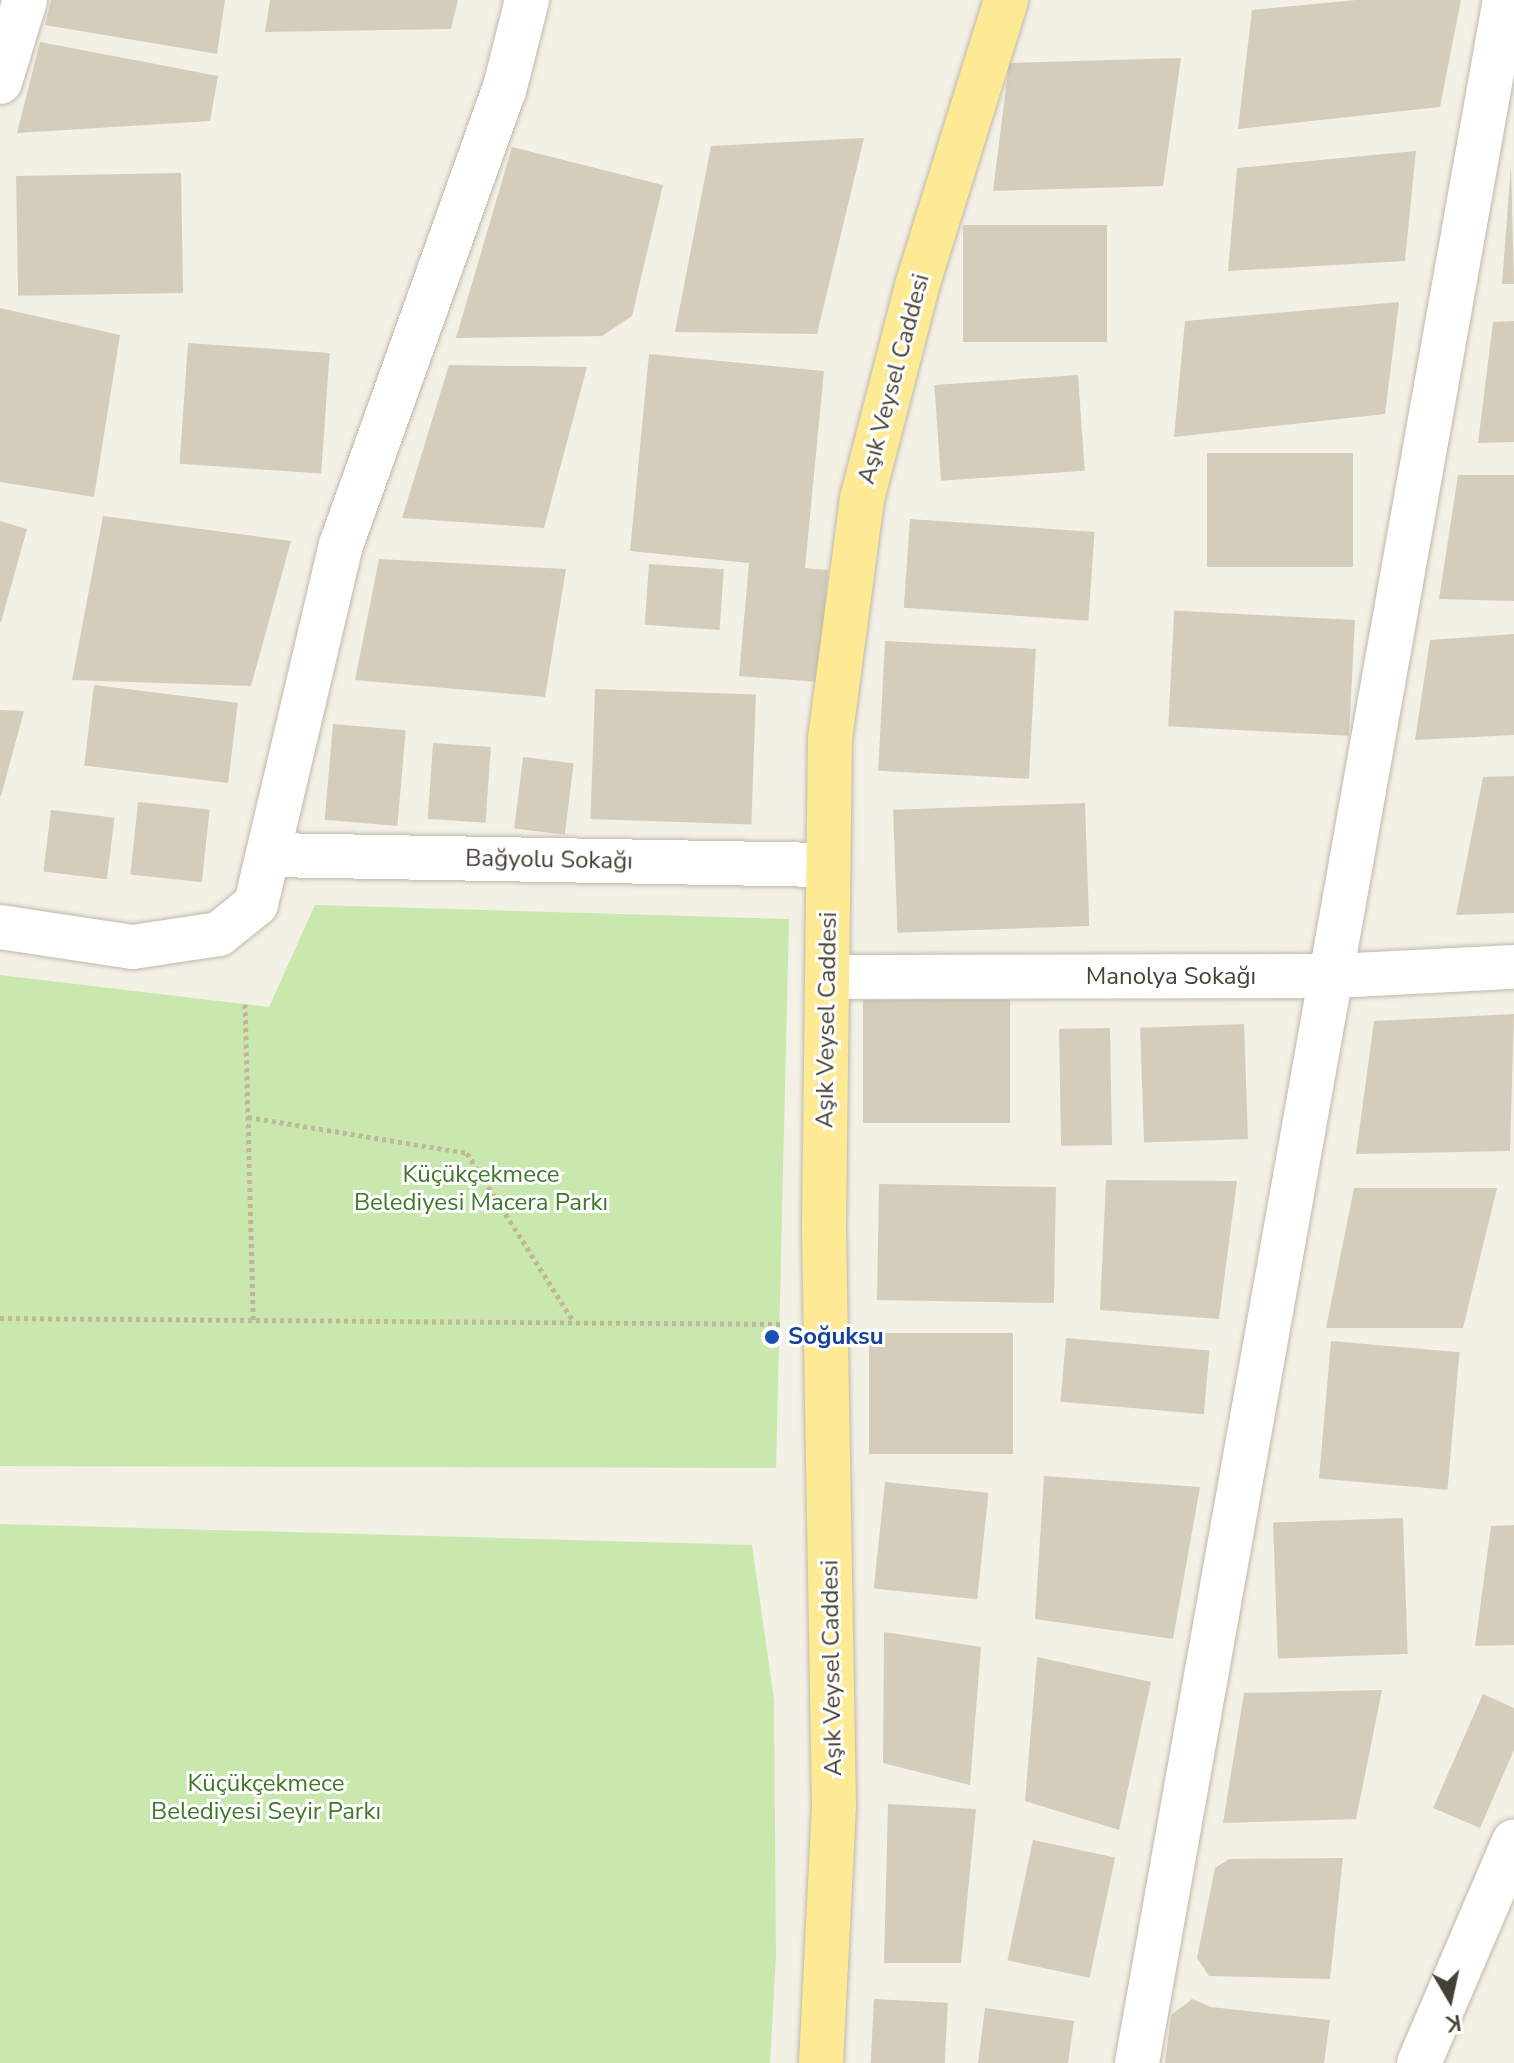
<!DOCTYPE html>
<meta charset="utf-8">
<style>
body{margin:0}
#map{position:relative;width:1514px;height:2063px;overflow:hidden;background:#f3f0e6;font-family:"Nunito Sans",sans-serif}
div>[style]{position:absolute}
.green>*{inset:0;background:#c8e8ae}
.building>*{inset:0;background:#d5cdbb;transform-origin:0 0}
.path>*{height:5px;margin-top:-2.5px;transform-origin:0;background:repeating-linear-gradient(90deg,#c0b79a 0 4px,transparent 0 8px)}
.roads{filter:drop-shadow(0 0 2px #bfb9a9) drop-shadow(0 0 2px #bfb9a9)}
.minor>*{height:44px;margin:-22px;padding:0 22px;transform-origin:22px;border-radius:22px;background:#fff}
.major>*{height:44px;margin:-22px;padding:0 22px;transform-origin:22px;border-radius:22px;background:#feea94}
.dots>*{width:22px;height:22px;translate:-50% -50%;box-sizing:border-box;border:4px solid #fff;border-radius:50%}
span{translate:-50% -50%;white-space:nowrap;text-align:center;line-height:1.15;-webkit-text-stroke:6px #fff;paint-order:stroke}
.street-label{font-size:24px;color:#464135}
.park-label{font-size:24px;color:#3f7828}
.transit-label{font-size:24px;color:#164399;font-weight:700}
.left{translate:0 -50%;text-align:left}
.north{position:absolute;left:1410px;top:1959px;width:80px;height:80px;-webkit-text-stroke:6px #fff;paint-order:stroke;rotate:171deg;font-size:22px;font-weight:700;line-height:32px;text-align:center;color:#464135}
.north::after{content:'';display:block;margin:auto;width:28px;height:36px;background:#464135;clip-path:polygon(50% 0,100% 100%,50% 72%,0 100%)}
</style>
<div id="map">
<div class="green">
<i style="clip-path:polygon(315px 905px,789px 919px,776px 1468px,0 1466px,0 975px,269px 1007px)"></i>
<i style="clip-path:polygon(0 1524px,752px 1545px,774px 1700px,776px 1955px,770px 2063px,0 2063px)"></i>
</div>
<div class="building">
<i style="clip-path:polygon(51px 0,225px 0,217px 54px,45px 25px)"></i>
<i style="clip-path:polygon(270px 0,458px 0,451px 29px,265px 32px)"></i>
<i style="clip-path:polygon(1356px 0,1461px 0,1440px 107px,1238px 129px,1252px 10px)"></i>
<i style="clip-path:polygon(40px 42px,218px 76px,210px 121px,17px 133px)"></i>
<i style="clip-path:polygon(1181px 58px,1163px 186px,993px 191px,1009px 63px)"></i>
<i style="clip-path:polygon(864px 138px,817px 334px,675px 332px,711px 146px)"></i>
<i style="clip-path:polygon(512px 147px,663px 185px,632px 316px,602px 336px,456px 338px)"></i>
<i style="clip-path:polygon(1416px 151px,1405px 261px,1228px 271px,1237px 168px)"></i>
<i style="clip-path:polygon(1511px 165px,1514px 284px,1502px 284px)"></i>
<i style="left:181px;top:173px;width:120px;height:165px;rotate:89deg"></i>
<i style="left:1107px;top:225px;width:117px;height:144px;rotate:90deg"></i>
<i style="clip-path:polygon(1399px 302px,1385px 414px,1174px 437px,1185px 321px)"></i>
<i style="clip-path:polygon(0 308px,120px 335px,94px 497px,0 482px)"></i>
<i style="clip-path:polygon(1514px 321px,1514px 442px,1478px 443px,1493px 322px)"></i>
<i style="left:188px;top:343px;width:142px;height:121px;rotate:4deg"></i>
<i style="clip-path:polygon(649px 354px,824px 371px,805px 568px,828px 570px,819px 682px,739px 676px,749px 563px,630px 551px)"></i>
<i style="clip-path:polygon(449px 365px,587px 367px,544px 528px,402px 518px)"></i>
<i style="left:1078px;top:375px;width:96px;height:144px;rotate:86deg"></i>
<i style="left:1353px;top:453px;width:114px;height:146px;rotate:90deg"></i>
<i style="clip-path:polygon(1458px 475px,1514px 475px,1514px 601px,1439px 599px)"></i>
<i style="clip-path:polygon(103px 516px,291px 541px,251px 686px,72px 680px)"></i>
<i style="left:910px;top:519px;width:185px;height:89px;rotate:4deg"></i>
<i style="clip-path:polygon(0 521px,27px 529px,1px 622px,0 622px)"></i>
<i style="clip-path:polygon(379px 559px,566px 569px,545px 697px,355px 680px)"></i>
<i style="left:649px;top:564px;width:75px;height:61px;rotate:4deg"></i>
<i style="left:1355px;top:620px;width:116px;height:181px;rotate:93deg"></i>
<i style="clip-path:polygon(1514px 634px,1514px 735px,1415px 740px,1430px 640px)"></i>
<i style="left:885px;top:641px;width:151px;height:130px;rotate:3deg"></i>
<i style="left:94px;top:685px;width:145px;height:81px;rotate:7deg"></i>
<i style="left:595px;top:689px;width:161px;height:130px;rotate:2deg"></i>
<i style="clip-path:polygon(0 710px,24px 711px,1px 796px,0 796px)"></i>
<i style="left:333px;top:724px;width:73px;height:96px;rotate:5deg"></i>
<i style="left:433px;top:743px;width:58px;height:76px;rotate:4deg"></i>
<i style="left:523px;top:757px;width:51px;height:72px;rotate:7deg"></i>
<i style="clip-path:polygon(1514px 776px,1514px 913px,1456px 915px,1483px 777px)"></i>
<i style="left:138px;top:802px;width:72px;height:73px;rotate:6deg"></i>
<i style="left:1085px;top:803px;width:123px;height:192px;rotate:88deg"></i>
<i style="left:51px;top:810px;width:64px;height:62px;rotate:7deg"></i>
<i style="left:1010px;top:1000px;width:123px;height:147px;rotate:90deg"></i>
<i style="clip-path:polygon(1514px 1014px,1510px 1151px,1356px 1154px,1374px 1021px)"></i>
<i style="left:1244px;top:1024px;width:115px;height:104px;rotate:88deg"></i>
<i style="left:1110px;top:1028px;width:117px;height:51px;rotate:89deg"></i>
<i style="clip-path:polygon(1106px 1180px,1237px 1181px,1219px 1319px,1100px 1310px)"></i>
<i style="left:879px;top:1184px;width:177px;height:116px;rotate:1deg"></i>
<i style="clip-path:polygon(1354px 1188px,1497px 1188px,1463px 1328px,1326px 1328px)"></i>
<i style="left:869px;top:1333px;width:144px;height:121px"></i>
<i style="left:1066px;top:1338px;width:144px;height:64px;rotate:5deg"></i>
<i style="left:1331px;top:1341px;width:129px;height:138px;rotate:5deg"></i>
<i style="clip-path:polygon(1044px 1476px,1200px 1487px,1173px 1639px,1035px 1619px)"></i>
<i style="left:885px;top:1482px;width:104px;height:107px;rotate:6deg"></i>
<i style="left:1403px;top:1518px;width:136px;height:130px;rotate:88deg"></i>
<i style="clip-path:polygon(1514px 1525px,1514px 1645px,1475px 1646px,1491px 1526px)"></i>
<i style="clip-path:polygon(884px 1632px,981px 1647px,970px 1785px,883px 1763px)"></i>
<i style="clip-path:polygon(1037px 1657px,1151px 1682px,1119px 1830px,1025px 1801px)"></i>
<i style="clip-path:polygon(1382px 1690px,1356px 1819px,1223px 1823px,1244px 1693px)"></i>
<i style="clip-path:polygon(1483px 1694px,1514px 1708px,1514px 1750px,1480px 1828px,1433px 1808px)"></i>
<i style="clip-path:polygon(888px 1804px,976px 1809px,961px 1963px,884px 1963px)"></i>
<i style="left:1033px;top:1840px;width:84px;height:123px;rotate:12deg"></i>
<i style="clip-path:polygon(1343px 1858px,1330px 1979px,1209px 1976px,1197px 1958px,1215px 1868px,1229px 1859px)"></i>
<i style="left:874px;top:1999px;width:74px;height:64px;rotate:3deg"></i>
<i style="clip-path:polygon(1192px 1999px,1211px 2007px,1330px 2020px,1324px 2063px,1165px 2063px,1171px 2015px)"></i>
<i style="clip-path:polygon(985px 2008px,1074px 2021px,1068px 2063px,978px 2063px)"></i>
</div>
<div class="path">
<i style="left:245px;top:1004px;width:316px;rotate:88.5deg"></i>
<i style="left:248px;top:1117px;width:222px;rotate:9.3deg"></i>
<i style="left:467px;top:1153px;width:200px;rotate:57.7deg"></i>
<i style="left:0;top:1318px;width:781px;rotate:0.44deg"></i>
</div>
<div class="roads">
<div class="minor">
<i style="left:0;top:82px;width:86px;rotate:-73deg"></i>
<i style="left:270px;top:855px;width:558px;rotate:1.03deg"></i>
<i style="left:0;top:927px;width:134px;rotate:8.6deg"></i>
<i style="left:133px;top:947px;width:87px;rotate:-8.6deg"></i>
<i style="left:219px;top:934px;width:48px;rotate:-39deg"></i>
<i style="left:256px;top:904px;width:369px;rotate:-76.7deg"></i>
<i style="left:341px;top:545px;width:482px;rotate:-70.3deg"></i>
<i style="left:504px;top:91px;width:94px;rotate:-75.8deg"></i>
<i style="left:827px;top:977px;width:507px;rotate:-0.11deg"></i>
<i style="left:1334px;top:976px;width:180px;rotate:-2.9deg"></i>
<i style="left:1137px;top:2063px;width:2096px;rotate:-79.89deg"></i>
<i style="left:1419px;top:2063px;width:241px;rotate:-66.8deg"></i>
</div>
<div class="major">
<i style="left:821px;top:2063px;width:257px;rotate:-87.1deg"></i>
<i style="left:834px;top:1806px;width:579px;rotate:-90.99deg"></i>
<i style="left:824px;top:1227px;width:488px;rotate:-89.3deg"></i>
<i style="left:830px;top:739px;width:242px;rotate:-82.4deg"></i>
<i style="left:862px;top:499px;width:220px;rotate:-75.5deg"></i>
<i style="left:917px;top:286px;width:300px;rotate:-72.7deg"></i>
</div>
</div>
<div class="dots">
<i style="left:772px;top:1337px;background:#1a4fb4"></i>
</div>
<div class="street-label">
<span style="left:894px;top:379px;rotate:-75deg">Aşık Veysel Caddesi</span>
<span style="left:549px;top:860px;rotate:1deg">Bağyolu Sokağı</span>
<span style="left:1171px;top:977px">Manolya Sokağı</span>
<span style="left:827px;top:1020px;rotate:-89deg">Aşık Veysel Caddesi</span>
<span style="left:832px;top:1668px;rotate:-91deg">Aşık Veysel Caddesi</span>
</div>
<div class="park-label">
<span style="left:481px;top:1189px">Küçükçekmece<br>Belediyesi Macera Parkı</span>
<span style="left:266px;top:1798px">Küçükçekmece<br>Belediyesi Seyir Parkı</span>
</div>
<div class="transit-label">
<span class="left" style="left:788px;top:1337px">Soğuksu</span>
</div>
<div class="north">K</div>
</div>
